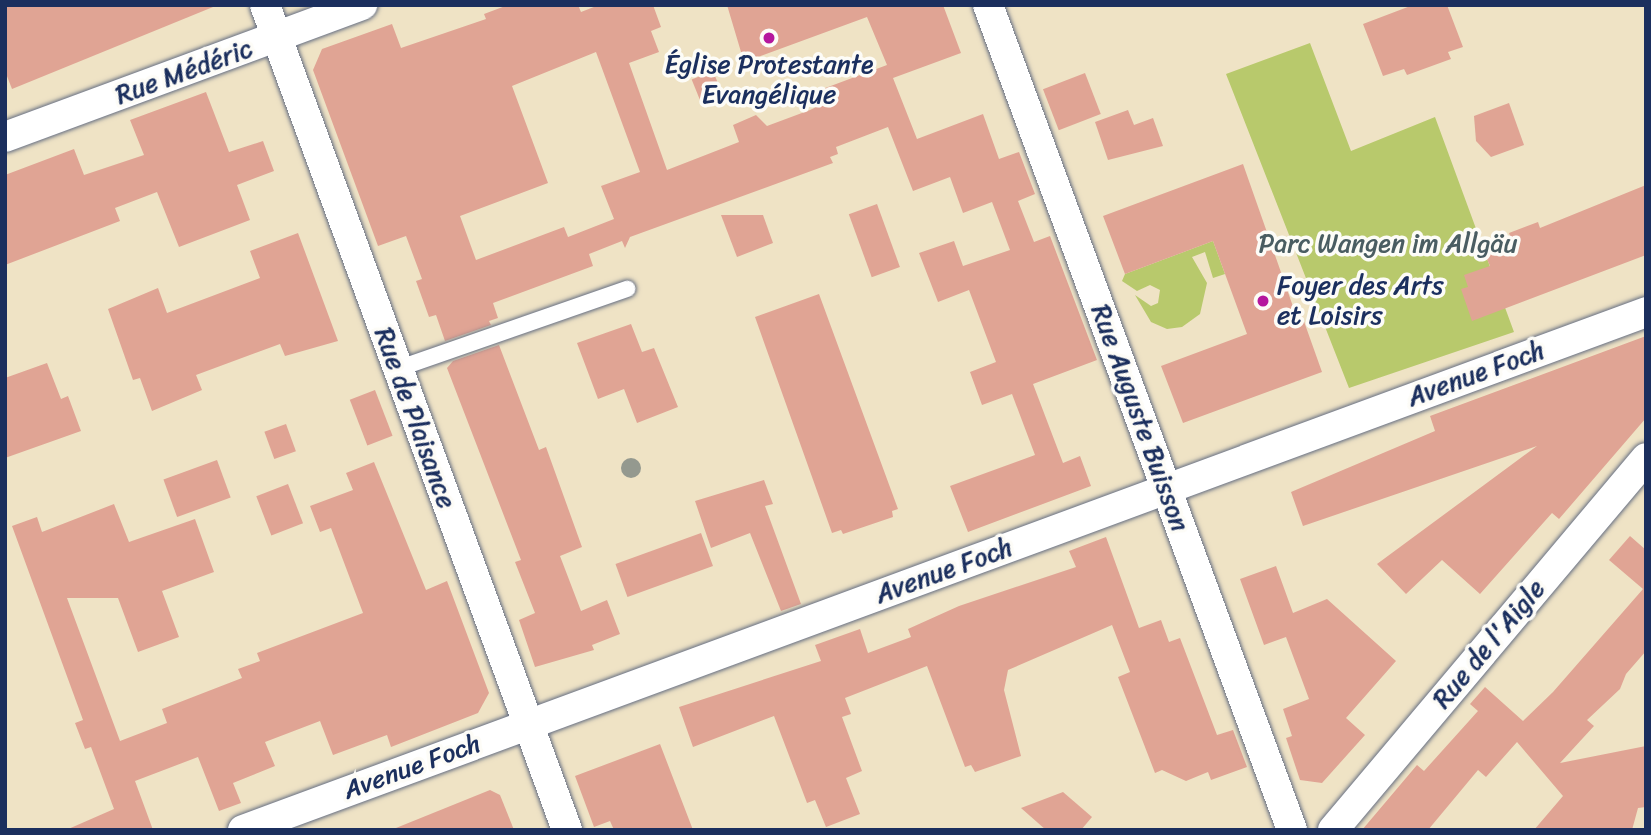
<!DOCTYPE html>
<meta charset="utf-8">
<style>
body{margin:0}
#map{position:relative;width:1651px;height:835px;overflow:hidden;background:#efe3c5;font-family:Sriracha,sans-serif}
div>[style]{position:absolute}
.green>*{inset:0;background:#b8c96c}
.building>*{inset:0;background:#e0a494;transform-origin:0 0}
.roads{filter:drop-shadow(0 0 2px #656e82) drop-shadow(0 0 2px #656e82)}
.service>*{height:16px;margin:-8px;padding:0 8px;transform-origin:8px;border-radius:8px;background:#fff}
.minor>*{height:30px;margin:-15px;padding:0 15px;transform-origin:15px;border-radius:15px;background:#fff}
.trees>*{width:20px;height:20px;margin:-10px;border-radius:50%;background:#94998f}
.dots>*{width:19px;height:19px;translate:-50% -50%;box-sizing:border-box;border:4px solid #fdfcf7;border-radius:50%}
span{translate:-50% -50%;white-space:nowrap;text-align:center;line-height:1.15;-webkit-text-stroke:7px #fdfcf7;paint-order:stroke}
.poi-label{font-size:26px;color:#1b2f5e}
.left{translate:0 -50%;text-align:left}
.street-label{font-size:26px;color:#1b2f5e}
.park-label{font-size:26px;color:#4a5d62}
.frame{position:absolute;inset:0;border:7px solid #1b2f5e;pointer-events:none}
</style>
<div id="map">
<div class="green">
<i style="clip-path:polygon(1310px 43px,1351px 151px,1435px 117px,1514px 332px,1349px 388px,1226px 74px)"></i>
<i style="clip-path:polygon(1213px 241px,1225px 274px,1213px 278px,1205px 252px,1192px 257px,1207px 283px,1200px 314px,1182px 327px,1167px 329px,1151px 322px,1135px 295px,1151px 306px,1158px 303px,1160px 290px,1150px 285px,1137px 291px,1122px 281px,1125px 274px)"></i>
</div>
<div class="building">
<i style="clip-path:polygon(5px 5px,213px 5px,213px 7px,12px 89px,5px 71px)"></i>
<i style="clip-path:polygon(evenodd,508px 5px,578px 5px,581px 12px,599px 5px,653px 5px,661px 27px,651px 31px,659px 52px,629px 63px,667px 170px,739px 142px,733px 125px,756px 115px,767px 126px,810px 110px,825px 103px,820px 90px,887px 65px,867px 17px,744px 62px,727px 5px,943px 5px,961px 53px,893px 78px,917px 139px,983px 114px,999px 159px,1019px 152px,1035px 194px,1018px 201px,1034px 242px,1050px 236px,1097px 360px,1033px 384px,1063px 463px,1080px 456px,1091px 486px,968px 532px,950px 486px,1035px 455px,1012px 394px,982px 405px,970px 372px,996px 362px,969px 290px,938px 302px,919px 253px,954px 241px,963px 266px,1010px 250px,992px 202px,963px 213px,950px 177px,913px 191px,888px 127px,836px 147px,838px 154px,830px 157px,833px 163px,630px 237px,625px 248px,622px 241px,589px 254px,593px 266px,493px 303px,498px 318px,489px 321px,491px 325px,445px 341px,436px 315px,429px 317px,416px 281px,422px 279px,406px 236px,378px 246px,313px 70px,322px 49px,392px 24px,401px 48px,486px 19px,484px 14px,508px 5px,596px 52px,640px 172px,601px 186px,614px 219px,568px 237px,564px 227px,476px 260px,460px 216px,548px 183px,512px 86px,596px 52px)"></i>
<i style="clip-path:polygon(1413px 5px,1447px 5px,1463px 47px,1448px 52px,1451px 59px,1407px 75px,1404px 69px,1383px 76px,1363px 24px)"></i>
<i style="left:713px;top:71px;width:24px;height:23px;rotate:68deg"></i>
<i style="left:1085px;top:73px;width:44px;height:45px;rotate:69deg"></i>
<i style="clip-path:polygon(206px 92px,229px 152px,263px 141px,274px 171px,237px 185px,250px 220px,179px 247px,157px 192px,115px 208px,120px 221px,5px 265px,5px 175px,74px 149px,84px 175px,144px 155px,130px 120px)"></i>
<i style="clip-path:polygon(1509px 103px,1524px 145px,1491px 157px,1476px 141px,1474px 116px)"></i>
<i style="clip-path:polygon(1128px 110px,1134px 125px,1153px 118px,1163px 146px,1108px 160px,1095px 122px)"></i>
<i style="clip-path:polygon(1243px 164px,1296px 315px,1301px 313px,1322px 372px,1183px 423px,1161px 366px,1247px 334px,1213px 241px,1125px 274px,1103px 216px)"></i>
<i style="clip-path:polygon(1646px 185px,1646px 255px,1472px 321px,1461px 289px,1468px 287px,1464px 275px,1490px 266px,1483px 250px,1511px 239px,1509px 233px,1538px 222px,1540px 228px)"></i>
<i style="left:877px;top:204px;width:67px;height:30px;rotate:70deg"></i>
<i style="clip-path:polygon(721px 215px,763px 215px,773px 243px,737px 257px)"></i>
<i style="clip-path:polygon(298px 233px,338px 341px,285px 356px,280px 344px,196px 375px,202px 390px,152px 411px,140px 378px,133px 380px,108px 309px,158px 288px,167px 313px,260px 278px,250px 251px)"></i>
<i style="clip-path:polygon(819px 294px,898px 509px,892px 511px,893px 517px,843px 534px,841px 530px,832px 533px,755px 317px)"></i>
<i style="clip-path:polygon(631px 324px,642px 352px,654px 348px,678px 407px,637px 423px,624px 389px,598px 399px,577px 343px)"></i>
<i style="clip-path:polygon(1646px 336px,1646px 418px,1559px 519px,1552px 513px,1480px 594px,1442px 560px,1406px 594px,1377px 564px,1537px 446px,1303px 526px,1291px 492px,1435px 431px,1430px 416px)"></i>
<i style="clip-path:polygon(499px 345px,539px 450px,546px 447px,582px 547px,560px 556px,581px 611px,607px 600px,620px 634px,592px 645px,594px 650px,535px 667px,519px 620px,535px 613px,515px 562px,521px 560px,447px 368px,453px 361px)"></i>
<i style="clip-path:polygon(47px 363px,61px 399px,68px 396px,81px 431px,5px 458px,5px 378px)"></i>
<i style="left:375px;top:390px;width:49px;height:27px;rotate:69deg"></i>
<i style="left:286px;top:424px;width:29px;height:23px;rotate:70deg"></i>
<i style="left:217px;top:460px;width:40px;height:57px;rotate:70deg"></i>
<i style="clip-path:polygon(374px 462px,426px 590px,447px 581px,489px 693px,478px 713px,391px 747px,387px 735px,333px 755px,320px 721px,265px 742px,275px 766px,233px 783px,241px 803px,219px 811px,198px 757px,135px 781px,153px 830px,66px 830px,114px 809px,91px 747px,85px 749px,75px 723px,83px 720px,12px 526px,37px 517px,42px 532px,114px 504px,129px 542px,195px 519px,214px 572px,162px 591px,179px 637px,138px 652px,118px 598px,67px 598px,120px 741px,167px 723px,162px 709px,242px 678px,238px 669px,260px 661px,257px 653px,363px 613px,331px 528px,320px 532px,310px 506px,353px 490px,346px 473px)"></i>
<i style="clip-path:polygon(764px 480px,773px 504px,765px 506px,801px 604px,781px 611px,750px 533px,711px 548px,695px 501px)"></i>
<i style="left:288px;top:484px;width:42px;height:34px;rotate:69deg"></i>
<i style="left:701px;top:533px;width:35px;height:91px;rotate:70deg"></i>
<i style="clip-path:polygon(1630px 536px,1646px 550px,1646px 651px,1626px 674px,1620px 689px,1587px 720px,1594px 726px,1560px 763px,1646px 746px,1646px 807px,1638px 808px,1632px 830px,1534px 830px,1563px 796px,1517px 742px,1486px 777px,1478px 770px,1428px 830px,1362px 830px,1417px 765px,1424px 771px,1478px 711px,1470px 704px,1485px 687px,1523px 721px,1553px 692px,1643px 589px,1609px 560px)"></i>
<i style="clip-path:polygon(1106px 537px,1139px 628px,1161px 620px,1169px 642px,1180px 638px,1217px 735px,1233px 730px,1247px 767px,1211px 780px,1208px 772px,1186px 781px,1162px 770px,1155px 773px,1118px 677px,1130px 672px,1112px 625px,1008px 670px,1004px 690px,1021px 756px,975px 772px,971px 765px,965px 767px,927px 666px,845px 698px,851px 714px,842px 717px,862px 771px,846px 778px,860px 814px,826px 827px,815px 800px,807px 803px,774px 716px,693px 747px,679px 707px,821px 661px,815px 645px,860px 629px,868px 653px,911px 637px,908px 629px,959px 606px,1076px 567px,1069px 551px)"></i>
<i style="clip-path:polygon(1276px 566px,1293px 613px,1327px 599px,1396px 661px,1346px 718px,1365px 735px,1322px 783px,1300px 780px,1286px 738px,1292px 736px,1283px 709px,1309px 699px,1286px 637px,1264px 645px,1240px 579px)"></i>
<i style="clip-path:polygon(660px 744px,693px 830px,614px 830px,610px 821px,594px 827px,575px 776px)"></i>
<i style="clip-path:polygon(490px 790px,500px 795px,514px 830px,391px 830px)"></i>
<i style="clip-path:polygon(1063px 792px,1092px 817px,1081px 830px,1046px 830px,1021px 808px)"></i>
</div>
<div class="roads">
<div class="service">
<i style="left:397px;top:369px;width:244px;rotate:-19.2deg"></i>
</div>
<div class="minor">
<i style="left:265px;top:5px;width:879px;rotate:69.89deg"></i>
<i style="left:988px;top:5px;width:879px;rotate:69.77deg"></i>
<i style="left:5px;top:137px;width:381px;rotate:-20.3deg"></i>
<i style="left:243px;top:830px;width:1496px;rotate:-20.26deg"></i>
<i style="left:1333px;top:830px;width:486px;rotate:-49.9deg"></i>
</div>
</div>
<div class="trees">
<i style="left:631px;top:468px"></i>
</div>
<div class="dots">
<i style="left:769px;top:38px;background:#b5179e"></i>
<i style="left:1263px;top:301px;background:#b5179e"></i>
</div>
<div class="poi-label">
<span style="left:769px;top:80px">Église Protestante<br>Evangélique</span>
<span class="left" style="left:1277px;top:301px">Foyer des Arts<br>et Loisirs</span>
</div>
<div class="street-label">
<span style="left:184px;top:72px;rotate:-20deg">Rue Médéric</span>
<span style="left:1476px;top:374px;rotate:-20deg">Avenue Foch</span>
<span style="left:415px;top:418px;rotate:70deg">Rue de Plaisance</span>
<span style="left:1140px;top:418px;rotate:70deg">Rue Auguste Buisson</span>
<span style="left:944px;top:571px;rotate:-20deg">Avenue Foch</span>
<span style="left:1489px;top:644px;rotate:-50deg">Rue de l'Aigle</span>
<span style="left:412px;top:767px;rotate:-20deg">Avenue Foch</span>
</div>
<div class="park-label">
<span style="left:1388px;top:244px">Parc Wangen im Allgäu</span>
</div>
<div class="frame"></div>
</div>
